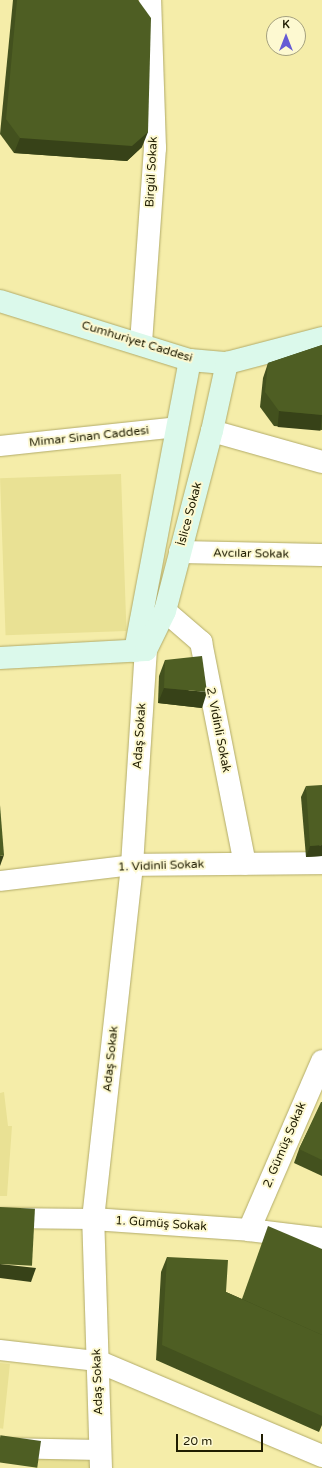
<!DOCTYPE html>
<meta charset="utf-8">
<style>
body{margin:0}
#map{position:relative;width:322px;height:1468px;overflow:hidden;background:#f5eda9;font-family:"Varela Round",sans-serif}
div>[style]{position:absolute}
.built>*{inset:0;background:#e9e194;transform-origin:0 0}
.roads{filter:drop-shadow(0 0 1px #b2ab69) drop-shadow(0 0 1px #b2ab69)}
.pedestrian>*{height:20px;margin:-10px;padding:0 10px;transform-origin:10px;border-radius:10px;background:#fff}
.minor>*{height:22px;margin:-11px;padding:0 11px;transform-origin:11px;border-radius:11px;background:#fff}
.tertiary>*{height:22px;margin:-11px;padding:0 11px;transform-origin:11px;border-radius:11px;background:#fff}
.secondary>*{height:22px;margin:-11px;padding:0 11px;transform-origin:11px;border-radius:11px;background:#dbf9eb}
.wall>*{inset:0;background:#43511e}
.shaded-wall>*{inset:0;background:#374218;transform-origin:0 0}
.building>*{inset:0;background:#4e5e23;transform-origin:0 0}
span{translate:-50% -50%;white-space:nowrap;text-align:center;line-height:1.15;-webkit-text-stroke:4px #fdf9d1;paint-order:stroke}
.street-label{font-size:12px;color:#201d02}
.north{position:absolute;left:266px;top:16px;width:40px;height:40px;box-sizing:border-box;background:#fdf9d1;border:1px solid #a5a17e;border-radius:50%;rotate:0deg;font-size:11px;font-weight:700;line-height:16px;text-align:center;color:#201d02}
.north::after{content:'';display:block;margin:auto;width:14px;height:18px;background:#655bd4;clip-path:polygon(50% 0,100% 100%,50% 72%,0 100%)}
.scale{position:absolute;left:176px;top:1434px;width:87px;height:18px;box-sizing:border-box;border:2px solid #201d02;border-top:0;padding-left:5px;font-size:12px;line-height:14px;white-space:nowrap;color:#201d02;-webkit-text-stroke:3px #fdf9d1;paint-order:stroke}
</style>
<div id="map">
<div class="built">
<i style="left:121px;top:474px;width:157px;height:121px;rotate:88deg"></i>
<i style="clip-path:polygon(4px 1092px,8px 1126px,12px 1126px,7px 1196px,0 1196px,0 1093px)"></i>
<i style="left:0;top:1363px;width:10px;height:65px;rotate:6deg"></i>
<i style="clip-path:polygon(36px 1457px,93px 1460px,94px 1468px,35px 1468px)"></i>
</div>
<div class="roads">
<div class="pedestrian">
<i style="left:0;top:446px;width:178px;rotate:-6.1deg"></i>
<i style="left:0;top:881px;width:133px;rotate:-6.9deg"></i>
<i style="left:0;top:1218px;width:93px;rotate:0.6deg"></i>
<i style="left:0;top:1350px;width:98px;rotate:6.5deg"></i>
<i style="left:0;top:1448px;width:101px;rotate:1.1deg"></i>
</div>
<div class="minor">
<i style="left:141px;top:343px;width:196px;rotate:-85.9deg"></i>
<i style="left:155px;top:148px;width:148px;rotate:-91.9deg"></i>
<i style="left:180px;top:552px;width:142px;rotate:1.2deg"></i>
<i style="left:165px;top:611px;width:48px;rotate:40.7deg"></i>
<i style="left:201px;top:642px;width:226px;rotate:78.8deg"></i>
<i style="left:132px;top:865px;width:190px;rotate:-0.6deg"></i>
<i style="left:93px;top:1219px;width:156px;rotate:4deg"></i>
<i style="left:249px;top:1230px;width:74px;rotate:7deg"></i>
<i style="left:249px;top:1230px;width:184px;rotate:-66.6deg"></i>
<i style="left:97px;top:1361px;width:244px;rotate:22.9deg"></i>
</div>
<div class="tertiary">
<i style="left:212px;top:431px;width:114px;rotate:15.7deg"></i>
<i style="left:101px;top:1468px;width:249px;rotate:-91.8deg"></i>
<i style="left:93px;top:1219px;width:356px;rotate:-83.7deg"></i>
<i style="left:132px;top:865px;width:215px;rotate:-86.3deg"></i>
</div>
<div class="secondary">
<i style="left:0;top:301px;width:199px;rotate:17.3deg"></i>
<i style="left:190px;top:360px;width:37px;rotate:5deg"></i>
<i style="left:227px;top:363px;width:98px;rotate:-14.7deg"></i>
<i style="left:135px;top:651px;width:296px;rotate:-79.3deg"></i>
<i style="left:0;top:658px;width:146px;rotate:-3.1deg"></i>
<i style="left:146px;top:650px;width:43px;rotate:-64deg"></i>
<i style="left:165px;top:611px;width:186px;rotate:-75.4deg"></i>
<i style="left:212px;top:431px;width:70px;rotate:-77.6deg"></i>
</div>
</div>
<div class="wall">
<i style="clip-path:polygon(13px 0,138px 0,142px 147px,127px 161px,14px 153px,0 134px)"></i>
<i style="clip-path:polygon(322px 345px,322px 430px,274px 426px,260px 407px,263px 378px,268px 363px)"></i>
<i style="clip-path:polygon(165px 660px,202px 708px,158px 703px,159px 676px)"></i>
<i style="clip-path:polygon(306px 786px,322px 856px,306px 857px,301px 797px)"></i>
<i style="clip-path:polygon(322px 1102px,322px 1176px,294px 1163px,299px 1149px)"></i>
<i style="clip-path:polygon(322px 1249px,322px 1425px,319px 1432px,156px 1360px,161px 1272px,167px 1257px,226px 1292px,242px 1299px)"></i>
</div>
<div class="shaded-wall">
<i style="clip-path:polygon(148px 132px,142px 147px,127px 161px,14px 153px,20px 138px)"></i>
<i style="left:279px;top:411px;width:43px;height:16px;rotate:5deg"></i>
<i style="clip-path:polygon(164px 688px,207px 692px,202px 708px,158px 703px)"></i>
<i style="clip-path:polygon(322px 845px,322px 856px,306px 857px,310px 846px)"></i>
<i style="clip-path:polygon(4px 855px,0 866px,0 856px)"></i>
<i style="clip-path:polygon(0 1264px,36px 1268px,31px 1282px,0 1278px)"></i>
</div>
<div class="building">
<i style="clip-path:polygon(17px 0,138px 0,151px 18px,148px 132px,132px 146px,20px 138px,6px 119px)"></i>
<i style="clip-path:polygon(322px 345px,322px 415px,279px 411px,265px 392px,268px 363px)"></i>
<i style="clip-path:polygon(202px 656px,207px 692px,164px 688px,165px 660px)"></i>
<i style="clip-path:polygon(322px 785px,322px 845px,310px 846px,306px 786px)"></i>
<i style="clip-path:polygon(0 805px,4px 855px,0 856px)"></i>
<i style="clip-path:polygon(321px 1102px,322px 1102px,322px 1160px,299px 1149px)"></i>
<i style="left:0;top:1207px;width:35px;height:57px;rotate:3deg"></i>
<i style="clip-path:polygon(268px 1226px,322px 1249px,322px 1335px,242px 1299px)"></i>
<i style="clip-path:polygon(167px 1257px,228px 1260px,226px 1292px,322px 1335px,322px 1416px,162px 1345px)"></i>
<i style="left:41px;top:1441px;width:27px;height:41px;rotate:98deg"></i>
</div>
<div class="street-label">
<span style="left:152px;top:172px;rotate:-87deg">Birgül Sokak</span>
<span style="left:137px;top:342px;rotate:17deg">Cumhuriyet Caddesi</span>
<span style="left:89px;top:437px;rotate:-6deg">Mimar Sinan Caddesi</span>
<span style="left:190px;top:514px;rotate:-75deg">İslice Sokak</span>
<span style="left:251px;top:554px;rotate:1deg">Avcılar Sokak</span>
<span style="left:218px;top:730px;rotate:79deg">2. Vidinli Sokak</span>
<span style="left:140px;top:736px;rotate:-86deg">Adaş Sokak</span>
<span style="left:161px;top:866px;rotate:-2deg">1. Vidinli Sokak</span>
<span style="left:111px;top:1059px;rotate:-84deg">Adaş Sokak</span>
<span style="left:285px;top:1145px;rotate:-67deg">2. Gümüş Sokak</span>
<span style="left:161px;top:1224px;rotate:4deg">1. Gümüş Sokak</span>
<span style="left:98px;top:1382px;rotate:-92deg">Adaş Sokak</span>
</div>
<div class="north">K</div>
<div class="scale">20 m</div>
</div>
